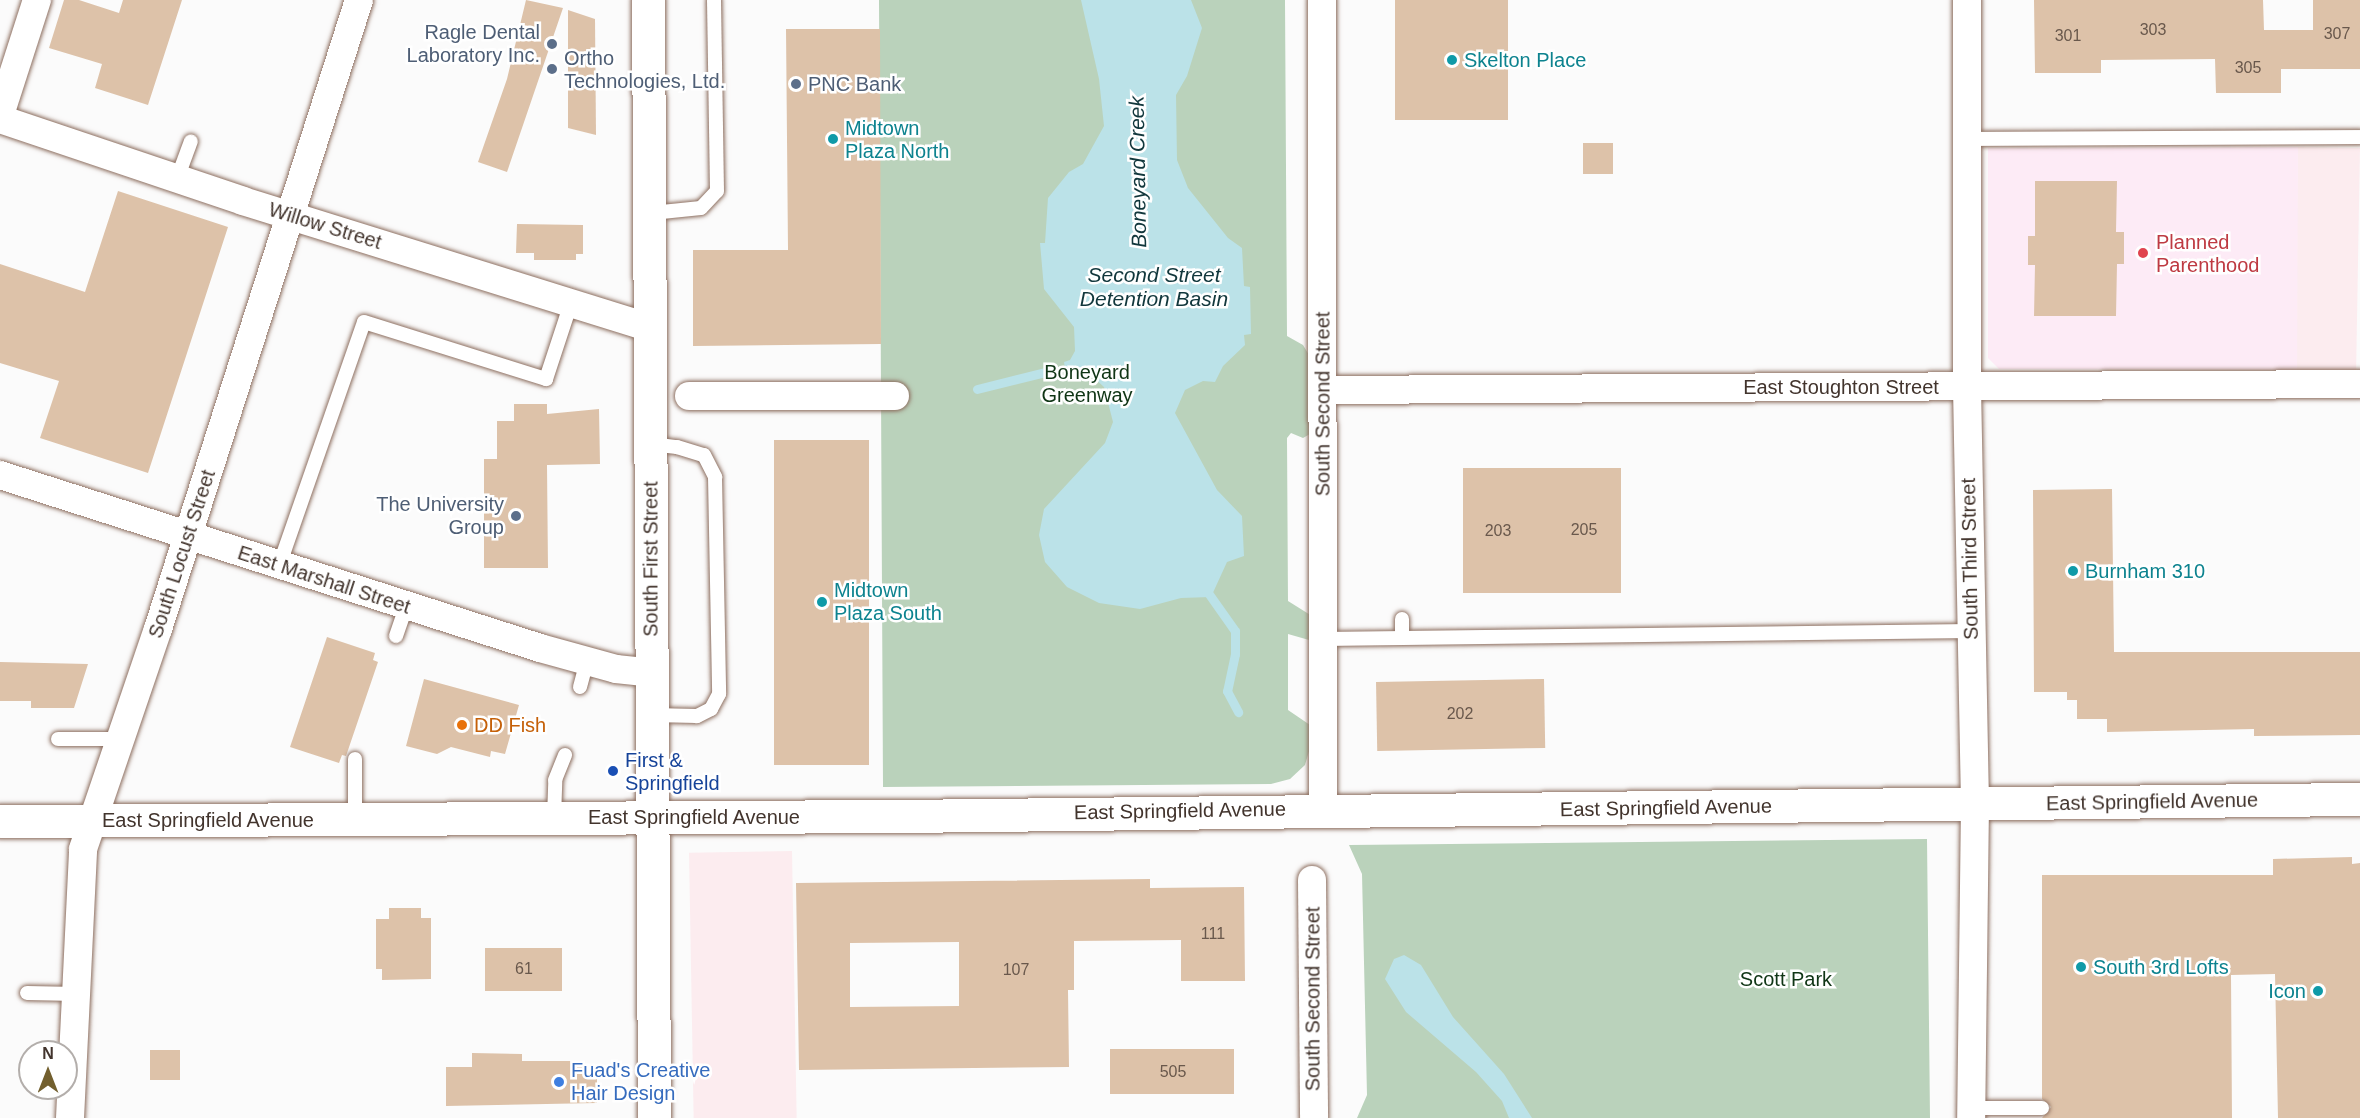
<!DOCTYPE html>
<style>
body{margin:0}
#map{position:relative;width:2360px;height:1118px;overflow:hidden;background:#fbfbfb;font-family:Arial,sans-serif}
div>[style]{position:absolute}
.commercial>*{inset:0;background:#fcecef;transform-origin:0 0}
.medical>*{inset:0;background:#fdebf6}
.green>*{inset:0;background:#bad2bb}
.water>*{inset:0;background:#bbe2e8}
.stream>*{height:9px;margin:-4.5px;padding:0 4.5px;transform-origin:4.5px;border-radius:4.5px;background:#bbe2e8}
.building>*{inset:0;background:#ddc2a9;transform-origin:0 0}
.roads{filter:drop-shadow(0 0 2px #8d6f60) drop-shadow(0 0 2px #8d6f60)}
.lane>*{height:14px;margin:-7px;padding:0 7px;transform-origin:7px;border-radius:7px;background:#fff}
.street>*{height:28px;margin:-14px;padding:0 14px;transform-origin:14px;border-radius:14px;background:#fff}
.secondary>*{height:33px;margin:-16.5px;padding:0 16.5px;transform-origin:16.5px;border-radius:16.5px;background:#fff}
.dots>*{width:16px;height:16px;translate:-50% -50%;box-sizing:border-box;border:3px solid #fff;border-radius:50%}
span{translate:-50% -50%;white-space:nowrap;text-align:center;line-height:1.15;-webkit-text-stroke:5px #fff;paint-order:stroke}
.number-label{font-size:16px;color:#69584c}
.number-label span{-webkit-text-stroke-width:0}
.service-label{font-size:20px;color:#4e5e75}
.right{translate:-100% -50%;text-align:right}
.left{translate:0 -50%;text-align:left}
.culture-label{font-size:20px;color:#0d838f}
.street-label{font-size:20px;color:#42342d}
.health-label{font-size:20px;color:#be3a42}
.park-label{font-size:20px;color:#0f3515}
.food-label{font-size:20px;color:#c56008}
.transit-label{font-size:20px;color:#164399}
.shop-label{font-size:20px;color:#366cbe}
.water-label{font-size:21px;color:#11373c;font-style:italic}
.north{position:absolute;left:18px;top:1040px;width:60px;height:60px;box-sizing:border-box;background:#fff;border:2px solid #b3aeab;border-radius:50%;rotate:0deg;font-size:16px;font-weight:700;line-height:24px;text-align:center;color:#42342d}
.north::after{content:'';display:block;margin:auto;width:21px;height:27px;background:#725f2e;clip-path:polygon(50% 0,100% 100%,50% 72%,0 100%)}
</style>
<div id="map">
<div class="commercial">
<i style="left:2298px;top:147px;width:62px;height:223px;rotate:1deg"></i>
<i style="left:792px;top:851px;width:267px;height:103px;rotate:89deg"></i>
</div>
<div class="medical">
<i style="clip-path:polygon(2298px 147px,2297px 370px,1999px 369px,1988px 358px,1988px 148px)"></i>
</div>
<div class="green">
<i style="clip-path:polygon(879px 0,1285px 0,1287px 336px,1303px 345px,1309px 355px,1310px 434px,1303px 438px,1291px 433px,1287px 438px,1288px 601px,1312px 616px,1309px 640px,1288px 634px,1288px 710px,1310px 725px,1310px 748px,1305px 765px,1290px 779px,1271px 784px,883px 787px)"></i>
<i style="clip-path:polygon(1927px 839px,1930px 1118px,1357px 1118px,1367px 1095px,1362px 874px,1349px 845px)"></i>
</div>
<div class="water">
<i style="clip-path:polygon(1081px 0,1191px 0,1202px 28px,1187px 76px,1176px 95px,1177px 160px,1188px 188px,1228px 238px,1242px 248px,1244px 286px,1250px 287px,1251px 334px,1244px 335px,1245px 345px,1223px 366px,1215px 382px,1203px 381px,1185px 390px,1175px 413px,1217px 490px,1242px 516px,1244px 556px,1227px 562px,1211px 597px,1181px 598px,1140px 609px,1099px 603px,1067px 587px,1045px 562px,1039px 535px,1044px 509px,1105px 443px,1113px 422px,1104px 387px,1091px 375px,1066px 374px,1064px 362px,1070px 360px,1075px 351px,1074px 327px,1044px 289px,1040px 243px,1045px 243px,1048px 198px,1069px 172px,1083px 164px,1104px 126px,1099px 79px)"></i>
<i style="clip-path:polygon(1404px 955px,1421px 965px,1453px 1017px,1504px 1074px,1532px 1118px,1509px 1118px,1502px 1101px,1476px 1072px,1406px 1012px,1385px 979px,1394px 959px)"></i>
</div>
<div class="stream">
<i style="left:977px;top:389px;width:70px;rotate:-14deg"></i>
<i style="left:1204px;top:587px;width:54px;rotate:54.8deg"></i>
<i style="left:1235px;top:631px;width:23px;rotate:90deg"></i>
<i style="left:1235px;top:654px;width:38px;rotate:102deg"></i>
<i style="left:1227px;top:691px;width:24px;rotate:62deg"></i>
</div>
<div class="building">
<i style="clip-path:polygon(64px 0,79px 0,119px 13px,123px 0,182px 0,148px 105px,95px 88px,102px 64px,49px 48px)"></i>
<i style="clip-path:polygon(526px 0,563px 8px,507px 172px,478px 162px,507px 79px)"></i>
<i style="left:1395px;top:0;width:113px;height:120px"></i>
<i style="clip-path:polygon(2034px 0,2263px 0,2264px 30px,2313px 30px,2313px 0,2360px 0,2360px 69px,2281px 69px,2281px 93px,2216px 93px,2215px 59px,2101px 60px,2101px 73px,2035px 73px)"></i>
<i style="clip-path:polygon(568px 10px,595px 19px,596px 135px,568px 128px)"></i>
<i style="clip-path:polygon(786px 29px,880px 29px,881px 344px,693px 346px,693px 250px,788px 250px)"></i>
<i style="left:1613px;top:143px;width:31px;height:30px;rotate:90deg"></i>
<i style="clip-path:polygon(2035px 181px,2117px 181px,2116px 232px,2124px 232px,2124px 264px,2117px 264px,2116px 316px,2034px 316px,2035px 265px,2028px 265px,2028px 236px,2035px 236px)"></i>
<i style="clip-path:polygon(118px 191px,228px 227px,148px 473px,40px 438px,59px 381px,0 363px,0 264px,85px 292px)"></i>
<i style="clip-path:polygon(517px 224px,583px 225px,583px 254px,576px 254px,576px 260px,534px 260px,534px 253px,516px 253px)"></i>
<i style="clip-path:polygon(514px 404px,547px 404px,547px 414px,599px 409px,600px 464px,547px 465px,548px 568px,484px 568px,484px 459px,497px 459px,497px 421px,514px 421px)"></i>
<i style="left:774px;top:440px;width:95px;height:325px"></i>
<i style="left:1621px;top:468px;width:125px;height:158px;rotate:90deg"></i>
<i style="clip-path:polygon(2112px 489px,2114px 652px,2360px 652px,2360px 735px,2254px 736px,2254px 729px,2107px 732px,2107px 719px,2077px 719px,2077px 700px,2067px 700px,2067px 692px,2034px 692px,2033px 490px)"></i>
<i style="clip-path:polygon(327px 637px,375px 653px,373px 660px,378px 662px,346px 756px,342px 755px,339px 763px,290px 747px)"></i>
<i style="clip-path:polygon(0 662px,88px 664px,74px 708px,31px 708px,31px 701px,0 701px)"></i>
<i style="clip-path:polygon(424px 679px,519px 705px,505px 754px,491px 751px,490px 757px,451px 747px,437px 754px,406px 746px)"></i>
<i style="left:1544px;top:679px;width:69px;height:168px;rotate:89deg"></i>
<i style="clip-path:polygon(2352px 857px,2352px 864px,2360px 863px,2360px 1118px,2278px 1118px,2275px 974px,2231px 975px,2232px 1118px,2042px 1118px,2051px 1107px,2042px 1099px,2042px 875px,2273px 875px,2273px 859px)"></i>
<i style="clip-path:polygon(evenodd,1150px 879px,1150px 888px,1244px 887px,1245px 981px,1181px 981px,1181px 940px,1074px 941px,1074px 990px,1068px 990px,1069px 1067px,799px 1070px,796px 883px,1150px 879px,959px 942px,959px 1006px,850px 1007px,850px 943px,959px 942px)"></i>
<i style="clip-path:polygon(389px 908px,421px 908px,421px 918px,431px 918px,431px 979px,382px 980px,382px 969px,376px 969px,376px 919px,389px 919px)"></i>
<i style="left:485px;top:948px;width:77px;height:43px"></i>
<i style="left:1234px;top:1049px;width:45px;height:124px;rotate:90deg"></i>
<i style="left:150px;top:1050px;width:30px;height:30px"></i>
<i style="clip-path:polygon(472px 1053px,522px 1054px,522px 1061px,583px 1061px,583px 1071px,597px 1071px,597px 1103px,446px 1106px,446px 1067px,472px 1067px)"></i>
</div>
<div class="roads">
<div class="lane">
<i style="left:1967px;top:139px;width:393px;rotate:-0.3deg"></i>
<i style="left:177px;top:179px;width:40px;rotate:-69.8deg"></i>
<i style="left:652px;top:213px;width:49px;rotate:-5.8deg"></i>
<i style="left:701px;top:208px;width:23px;rotate:-47deg"></i>
<i style="left:717px;top:191px;width:191px;rotate:-90.9deg"></i>
<i style="left:651px;top:444px;width:26px;rotate:7deg"></i>
<i style="left:677px;top:447px;width:28px;rotate:17deg"></i>
<i style="left:704px;top:455px;width:25px;rotate:63deg"></i>
<i style="left:715px;top:477px;width:217px;rotate:88.9deg"></i>
<i style="left:719px;top:694px;width:17px;rotate:118deg"></i>
<i style="left:711px;top:709px;width:16px;rotate:153deg"></i>
<i style="left:697px;top:716px;width:45px;rotate:-178.7deg"></i>
<i style="left:279px;top:566px;width:258px;rotate:-70.8deg"></i>
<i style="left:364px;top:322px;width:191px;rotate:17.4deg"></i>
<i style="left:546px;top:379px;width:80px;rotate:-71.8deg"></i>
<i style="left:1402px;top:619px;width:19px;rotate:90deg"></i>
<i style="left:396px;top:636px;width:31px;rotate:-71deg"></i>
<i style="left:1323px;top:639px;width:649px;rotate:-0.71deg"></i>
<i style="left:580px;top:687px;width:27px;rotate:-75deg"></i>
<i style="left:58px;top:739px;width:63px"></i>
<i style="left:554px;top:818px;width:38px;rotate:-88deg"></i>
<i style="left:555px;top:780px;width:27px;rotate:-68deg"></i>
<i style="left:355px;top:819px;width:60px;rotate:-90deg"></i>
<i style="left:27px;top:993px;width:50px;rotate:1.1deg"></i>
<i style="left:1971px;top:1108px;width:71px"></i>
</div>
<div class="street">
<i style="left:1322px;top:0;width:808px;rotate:89.93deg"></i>
<i style="left:1967px;top:0;width:387px;rotate:90deg"></i>
<i style="left:1967px;top:387px;width:417px;rotate:88.9deg"></i>
<i style="left:1975px;top:804px;width:314px;rotate:90.7deg"></i>
<i style="left:0;top:115px;width:121px;rotate:-72.2deg"></i>
<i style="left:0;top:119px;width:256px;rotate:18.6deg"></i>
<i style="left:243px;top:201px;width:427px;rotate:17.3deg"></i>
<i style="left:1323px;top:390px;width:1037px;rotate:-0.33deg"></i>
<i style="left:689px;top:396px;width:206px"></i>
<i style="left:0;top:475px;width:567px;rotate:17.76deg"></i>
<i style="left:540px;top:648px;width:79px;rotate:15.4deg"></i>
<i style="left:616px;top:669px;width:36px;rotate:6deg"></i>
<i style="left:1312px;top:880px;width:238px;rotate:89.5deg"></i>
<i style="left:70px;top:1118px;width:269px;rotate:-87.2deg"></i>
<i style="left:83px;top:849px;width:232px;rotate:-71.2deg"></i>
<i style="left:158px;top:629px;width:660px;rotate:-72.28deg"></i>
</div>
<div class="secondary">
<i style="left:648px;top:0;width:1118px;rotate:89.69deg"></i>
<i style="left:0;top:821px;width:900px;rotate:-0.32deg"></i>
<i style="left:900px;top:816px;width:1460px;rotate:-0.67deg"></i>
</div>
</div>
<div class="dots">
<i style="left:552px;top:44px;background:#5c6f8a"></i>
<i style="left:1452px;top:60px;background:#0f9aa8"></i>
<i style="left:552px;top:69px;background:#5c6f8a"></i>
<i style="left:796px;top:84px;background:#5c6f8a"></i>
<i style="left:833px;top:139px;background:#0f9aa8"></i>
<i style="left:2143px;top:253px;background:#e0444e"></i>
<i style="left:516px;top:516px;background:#5c6f8a"></i>
<i style="left:2073px;top:571px;background:#0f9aa8"></i>
<i style="left:822px;top:602px;background:#0f9aa8"></i>
<i style="left:462px;top:725px;background:#e8710a"></i>
<i style="left:613px;top:771px;background:#1a4fb4"></i>
<i style="left:2081px;top:967px;background:#0f9aa8"></i>
<i style="left:2318px;top:991px;background:#0f9aa8"></i>
<i style="left:559px;top:1082px;background:#3f7fe0"></i>
</div>
<div class="number-label">
<span style="left:2153px;top:30px">303</span>
<span style="left:2337px;top:34px">307</span>
<span style="left:2068px;top:36px">301</span>
<span style="left:2248px;top:68px">305</span>
<span style="left:1584px;top:530px">205</span>
<span style="left:1498px;top:531px">203</span>
<span style="left:1460px;top:714px">202</span>
<span style="left:1213px;top:934px">111</span>
<span style="left:524px;top:969px">61</span>
<span style="left:1016px;top:970px">107</span>
<span style="left:1173px;top:1072px">505</span>
</div>
<div class="service-label">
<span class="right" style="left:540px;top:44px">Ragle Dental<br>Laboratory Inc.</span>
<span class="left" style="left:564px;top:70px">Ortho<br>Technologies, Ltd.</span>
<span class="left" style="left:808px;top:84px">PNC Bank</span>
<span class="right" style="left:504px;top:516px">The University<br>Group</span>
</div>
<div class="culture-label">
<span class="left" style="left:1464px;top:60px">Skelton Place</span>
<span class="left" style="left:845px;top:140px">Midtown<br>Plaza North</span>
<span class="left" style="left:2085px;top:571px">Burnham 310</span>
<span class="left" style="left:834px;top:602px">Midtown<br>Plaza South</span>
<span class="left" style="left:2093px;top:967px">South 3rd Lofts</span>
<span class="right" style="left:2306px;top:991px">Icon</span>
</div>
<div class="street-label">
<span style="left:325px;top:226px;rotate:17deg">Willow Street</span>
<span style="left:1841px;top:387px">East Stoughton Street</span>
<span style="left:1323px;top:404px;rotate:-90deg">South Second Street</span>
<span style="left:182px;top:554px;rotate:-72deg">South Locust Street</span>
<span style="left:651px;top:559px;rotate:-90deg">South First Street</span>
<span style="left:1970px;top:559px;rotate:-91deg">South Third Street</span>
<span style="left:324px;top:580px;rotate:18deg">East Marshall Street</span>
<span style="left:2152px;top:802px;rotate:-1deg">East Springfield Avenue</span>
<span style="left:1666px;top:808px;rotate:-1deg">East Springfield Avenue</span>
<span style="left:1180px;top:811px;rotate:-1deg">East Springfield Avenue</span>
<span style="left:694px;top:817px">East Springfield Avenue</span>
<span style="left:208px;top:820px">East Springfield Avenue</span>
<span style="left:1313px;top:999px;rotate:-90deg">South Second Street</span>
</div>
<div class="health-label">
<span class="left" style="left:2156px;top:254px">Planned<br>Parenthood</span>
</div>
<div class="park-label">
<span style="left:1087px;top:384px">Boneyard<br>Greenway</span>
<span style="left:1786px;top:979px">Scott Park</span>
</div>
<div class="food-label">
<span class="left" style="left:474px;top:725px">DD Fish</span>
</div>
<div class="transit-label">
<span class="left" style="left:625px;top:772px">First &amp;<br>Springfield</span>
</div>
<div class="shop-label">
<span class="left" style="left:571px;top:1082px">Fuad's Creative<br>Hair Design</span>
</div>
<div class="water-label">
<span style="left:1138px;top:172px;rotate:-91deg">Boneyard Creek</span>
<span style="left:1154px;top:287px">Second Street<br>Detention Basin</span>
</div>
<div class="north">N</div>
</div>
